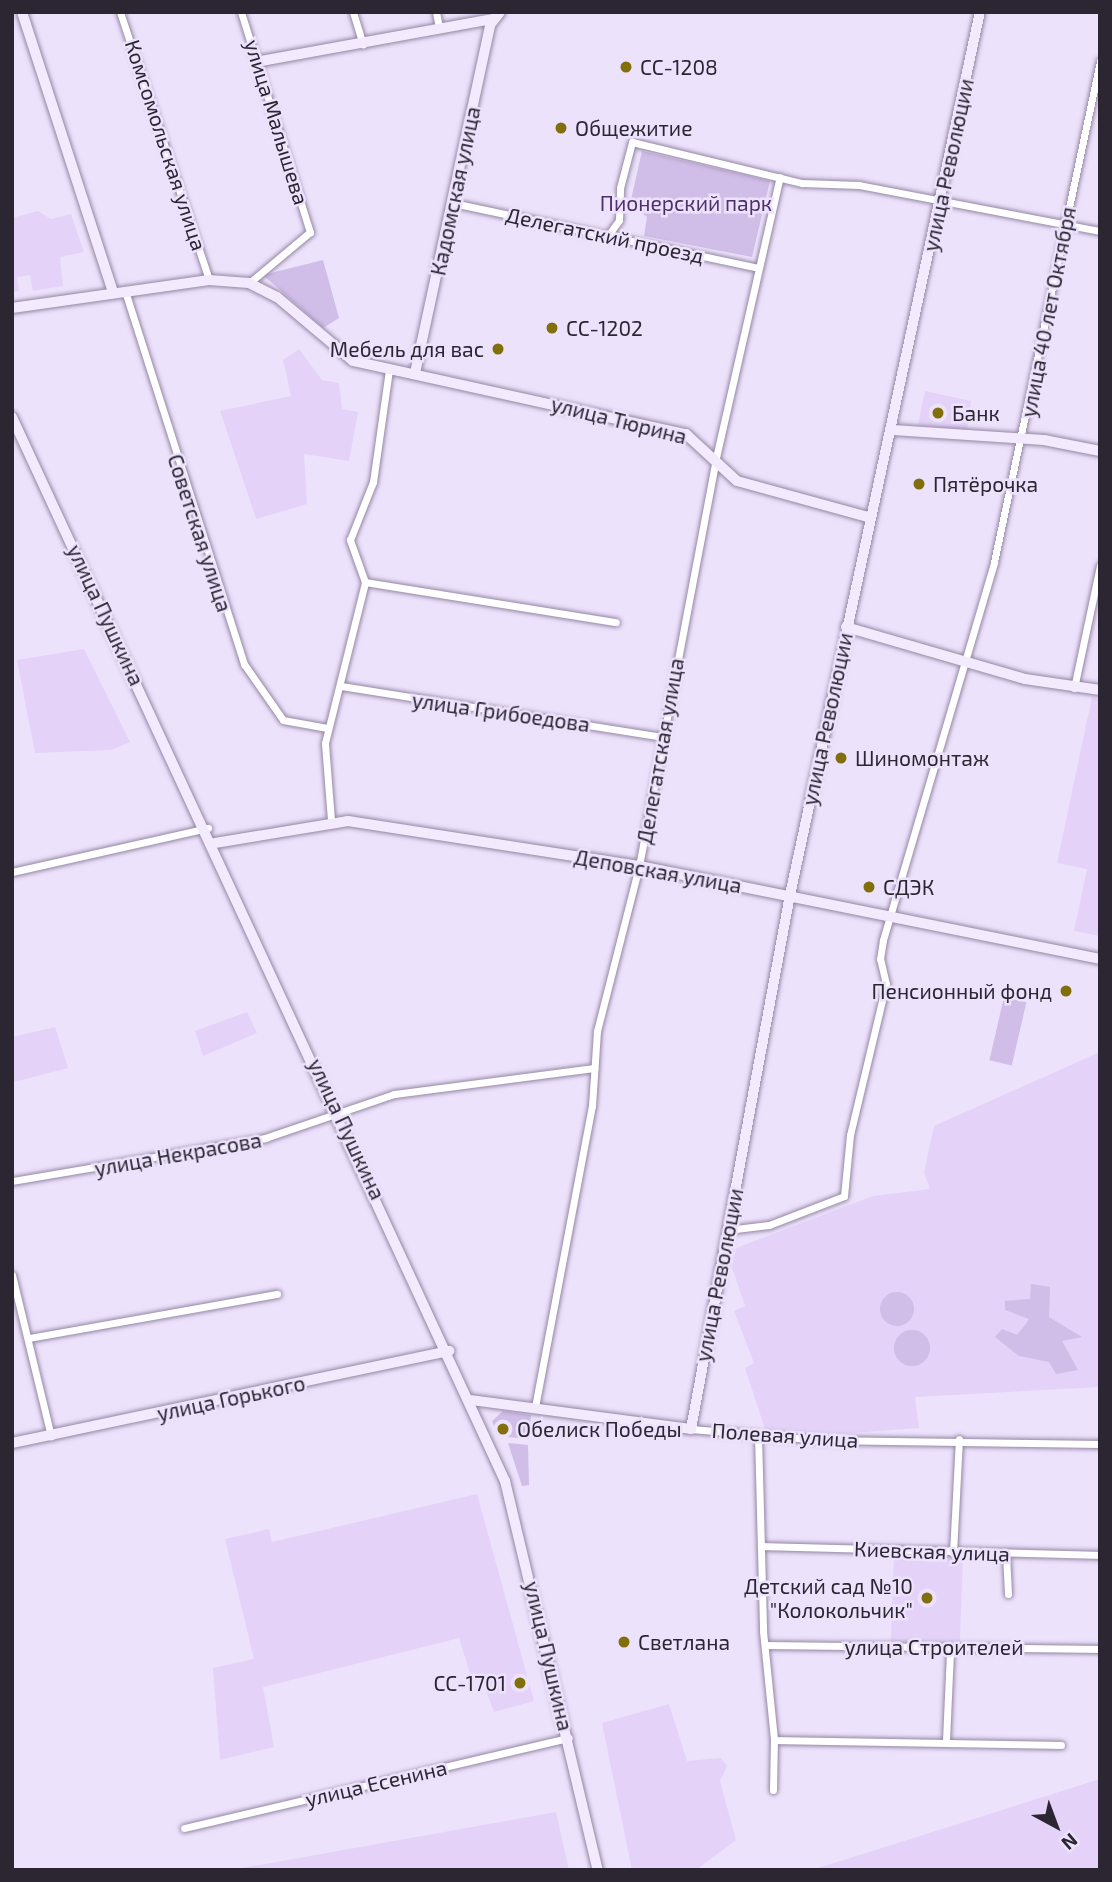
<!DOCTYPE html>
<meta charset="utf-8">
<style>
body{margin:0}
#map{position:relative;width:1112px;height:1882px;overflow:hidden;background:#ede2fc;font-family:"Exo 2",sans-serif}
div>[style]{position:absolute}
.built>*{inset:0;background:#e4d2f9;transform-origin:0 0}
.green>*{inset:0;background:#d0bde8;transform-origin:0 0}
.round{border-radius:50%}
.roads{filter:drop-shadow(0 0 2px #9487a4) drop-shadow(0 0 2px #9487a4)}
.street>*{height:7px;margin:-3.5px;padding:0 3.5px;transform-origin:3.5px;border-radius:3.5px;background:#fff}
.secondary>*{height:10px;margin:-5px;padding:0 5px;transform-origin:5px;border-radius:5px;background:#f3ebfd}
.dots>*{width:19px;height:19px;translate:-50% -50%;box-sizing:border-box;border:4px solid #ede2fc;border-radius:50%}
span{translate:-50% -50%;white-space:nowrap;text-align:center;line-height:1.15;-webkit-text-stroke:5px #ede2fc;paint-order:stroke}
.poi-label{font-size:21px;color:#2b2632}
.left{translate:0 -50%;text-align:left}
.right{translate:-100% -50%;text-align:right}
.street-label{font-size:21px;color:#2b2632}
.park-label{font-size:21px;color:#4f2f6d}
.frame{position:absolute;inset:0;border:14px solid #2b2632;pointer-events:none}
.north{position:absolute;left:1021px;top:1791px;width:70px;height:70px;-webkit-text-stroke:5px #ede2fc;paint-order:stroke;rotate:139deg;font-size:19px;font-weight:700;line-height:28px;text-align:center;color:#2b2632}
.north::after{content:'';display:block;margin:auto;width:24px;height:32px;background:#2b2632;clip-path:polygon(50% 0,100% 100%,50% 72%,0 100%)}
</style>
<div id="map">
<div class="built">
<i style="clip-path:polygon(38px 211px,51px 219px,71px 214px,84px 252px,60px 257px,63px 286px,33px 291px,30px 275px,17px 277px,19px 291px,12px 292px,12px 218px)"></i>
<i style="clip-path:polygon(299px 349px,322px 380px,339px 383px,342px 409px,358px 412px,349px 461px,304px 454px,307px 504px,256px 519px,220px 411px,291px 396px,283px 360px)"></i>
<i style="clip-path:polygon(925px 391px,971px 401px,967px 431px,918px 424px)"></i>
<i style="clip-path:polygon(84px 649px,130px 742px,111px 750px,35px 753px,17px 660px)"></i>
<i style="clip-path:polygon(1092px 697px,1100px 699px,1100px 936px,1074px 931px,1087px 869px,1057px 863px)"></i>
<i style="clip-path:polygon(247px 1012px,257px 1033px,203px 1056px,195px 1031px)"></i>
<i style="clip-path:polygon(55px 1027px,68px 1068px,14px 1082px,12px 1037px)"></i>
<i style="clip-path:polygon(1100px 1052px,1100px 1387px,915px 1397px,919px 1428px,824px 1435px,766px 1432px,745px 1368px,754px 1363px,734px 1311px,745px 1306px,732px 1268px,736px 1248px,873px 1196px,930px 1189px,924px 1172px,934px 1126px)"></i>
<i style="clip-path:polygon(477px 1494px,534px 1701px,494px 1712px,481px 1677px,472px 1680px,459px 1638px,263px 1687px,274px 1747px,220px 1760px,213px 1668px,254px 1659px,225px 1539px,269px 1529px,272px 1542px)"></i>
<i style="left:894px;top:1552px;width:69px;height:89px;rotate:2deg"></i>
<i style="clip-path:polygon(669px 1704px,687px 1761px,721px 1758px,727px 1766px,720px 1781px,736px 1840px,696px 1870px,632px 1870px,602px 1723px)"></i>
<i style="clip-path:polygon(1100px 1779px,1100px 1870px,812px 1870px)"></i>
<i style="clip-path:polygon(556px 1812px,569px 1870px,231px 1870px)"></i>
</div>
<div class="green">
<i style="clip-path:polygon(642px 151px,770px 181px,752px 257px,644px 236px,647px 217px,630px 204px)"></i>
<i style="clip-path:polygon(323px 260px,339px 318px,323px 328px,263px 275px)"></i>
<i style="left:1004px;top:997px;width:23px;height:65px;rotate:13deg"></i>
<i style="clip-path:polygon(1031px 1284px,1050px 1287px,1049px 1317px,1082px 1337px,1062px 1341px,1078px 1370px,1056px 1374px,1049px 1362px,1019px 1356px,995px 1337px,1002px 1329px,1017px 1335px,1025px 1325px,1029px 1319px,1005px 1310px,1005px 1301px,1030px 1299px)"></i>
<i class="round" style="left:880px;top:1292px;width:34px;height:34px"></i>
<i class="round" style="left:894px;top:1330px;width:36px;height:36px"></i>
<i style="clip-path:polygon(503px 1411px,531px 1415px,529px 1439px,498px 1436px,492px 1421px)"></i>
<i style="clip-path:polygon(508px 1443px,528px 1445px,529px 1485px,522px 1486px)"></i>
</div>
<div class="roads">
<div class="street">
<i style="left:120px;top:12px;width:282px;rotate:71.6deg"></i>
<i style="left:241px;top:12px;width:231px;rotate:72.6deg"></i>
<i style="left:310px;top:232px;width:80px;rotate:140.1deg"></i>
<i style="left:353px;top:12px;width:34px;rotate:73deg"></i>
<i style="left:436px;top:12px;width:15px;rotate:79deg"></i>
<i style="left:453px;top:203px;width:312px;rotate:12deg"></i>
<i style="left:609px;top:234px;width:17px;rotate:-54deg"></i>
<i style="left:619px;top:220px;width:32px;rotate:-88deg"></i>
<i style="left:620px;top:188px;width:48px;rotate:-75.4deg"></i>
<i style="left:632px;top:142px;width:175px;rotate:13.6deg"></i>
<i style="left:802px;top:183px;width:57px;rotate:2deg"></i>
<i style="left:859px;top:185px;width:245px;rotate:10.8deg"></i>
<i style="left:125px;top:291px;width:392px;rotate:72.3deg"></i>
<i style="left:244px;top:664px;width:68px;rotate:55.1deg"></i>
<i style="left:283px;top:720px;width:45px;rotate:10.3deg"></i>
<i style="left:365px;top:582px;width:254px;rotate:9.1deg"></i>
<i style="left:341px;top:686px;width:325px;rotate:9deg"></i>
<i style="left:1074px;top:688px;width:125px;rotate:-78deg"></i>
<i style="left:331px;top:820px;width:77px;rotate:-94.5deg"></i>
<i style="left:325px;top:743px;width:166px;rotate:-76deg"></i>
<i style="left:365px;top:582px;width:45px;rotate:-109.7deg"></i>
<i style="left:350px;top:540px;width:62px;rotate:-68.4deg"></i>
<i style="left:373px;top:482px;width:114px;rotate:-81.9deg"></i>
<i style="left:12px;top:872px;width:201px;rotate:-12.7deg"></i>
<i style="left:12px;top:1181px;width:257px;rotate:-9.6deg"></i>
<i style="left:265px;top:1138px;width:136px;rotate:-18.8deg"></i>
<i style="left:394px;top:1094px;width:202px;rotate:-7.4deg"></i>
<i style="left:727px;top:1230px;width:42px;rotate:-6.8deg"></i>
<i style="left:769px;top:1225px;width:80px;rotate:-21.1deg"></i>
<i style="left:844px;top:1196px;width:61px;rotate:-84.4deg"></i>
<i style="left:850px;top:1135px;width:155px;rotate:-76.6deg"></i>
<i style="left:886px;top:984px;width:26px;rotate:-103deg"></i>
<i style="left:880px;top:959px;width:19px;rotate:-81deg"></i>
<i style="left:883px;top:940px;width:394px;rotate:-73.6deg"></i>
<i style="left:994px;top:562px;width:512px;rotate:-78.05deg"></i>
<i style="left:12px;top:1275px;width:166px;rotate:76.4deg"></i>
<i style="left:29px;top:1338px;width:252px;rotate:-10.1deg"></i>
<i style="left:535px;top:1407px;width:306px;rotate:-79.3deg"></i>
<i style="left:592px;top:1106px;width:75px;rotate:-86.2deg"></i>
<i style="left:597px;top:1031px;width:170px;rotate:-75.7deg"></i>
<i style="left:639px;top:866px;width:411px;rotate:-79.3deg"></i>
<i style="left:715px;top:462px;width:292px;rotate:-77.2deg"></i>
<i style="left:691px;top:1429px;width:131px;rotate:4.8deg"></i>
<i style="left:822px;top:1440px;width:278px;rotate:0.8deg"></i>
<i style="left:758px;top:1435px;width:196px;rotate:88.5deg"></i>
<i style="left:763px;top:1631px;width:110px;rotate:84.2deg"></i>
<i style="left:763px;top:1546px;width:337px;rotate:1.5deg"></i>
<i style="left:953px;top:1553px;width:114px;rotate:-87deg"></i>
<i style="left:1006px;top:1554px;width:40px;rotate:87.1deg"></i>
<i style="left:768px;top:1645px;width:332px;rotate:0.7deg"></i>
<i style="left:946px;top:1740px;width:89px;rotate:-87.4deg"></i>
<i style="left:773px;top:1790px;width:50px;rotate:-88.9deg"></i>
<i style="left:774px;top:1740px;width:287px;rotate:1deg"></i>
<i style="left:184px;top:1828px;width:395px;rotate:-13.2deg"></i>
</div>
<div class="secondary">
<i style="left:22px;top:12px;width:294px;rotate:72deg"></i>
<i style="left:261px;top:61px;width:236px;rotate:-10.3deg"></i>
<i style="left:12px;top:308px;width:199px;rotate:-8.1deg"></i>
<i style="left:209px;top:280px;width:40px;rotate:4.3deg"></i>
<i style="left:249px;top:283px;width:31px;rotate:27deg"></i>
<i style="left:277px;top:297px;width:99px;rotate:40.1deg"></i>
<i style="left:353px;top:361px;width:341px;rotate:12.4deg"></i>
<i style="left:686px;top:434px;width:69px;rotate:42.7deg"></i>
<i style="left:737px;top:481px;width:139px;rotate:15.4deg"></i>
<i style="left:415px;top:373px;width:356px;rotate:-77.8deg"></i>
<i style="left:490px;top:25px;width:16px;rotate:-52deg"></i>
<i style="left:12px;top:417px;width:1173px;rotate:65.14deg"></i>
<i style="left:505px;top:1481px;width:400px;rotate:76.6deg"></i>
<i style="left:893px;top:430px;width:151px;rotate:3.8deg"></i>
<i style="left:1044px;top:440px;width:57px;rotate:11.1deg"></i>
<i style="left:846px;top:627px;width:186px;rotate:16.2deg"></i>
<i style="left:1025px;top:679px;width:76px;rotate:8.3deg"></i>
<i style="left:215px;top:843px;width:135px;rotate:-9.4deg"></i>
<i style="left:348px;top:821px;width:294px;rotate:8.8deg"></i>
<i style="left:639px;top:866px;width:470px;rotate:11.4deg"></i>
<i style="left:471px;top:1400px;width:222px;rotate:7.5deg"></i>
<i style="left:691px;top:1429px;width:543px;rotate:-79.5deg"></i>
<i style="left:790px;top:895px;width:903px;rotate:-77.86deg"></i>
<i style="left:12px;top:1443px;width:447px;rotate:-11.9deg"></i>
</div>
</div>
<div class="dots">
<i style="left:626px;top:67px;background:#826e0b"></i>
<i style="left:561px;top:128px;background:#826e0b"></i>
<i style="left:552px;top:328px;background:#826e0b"></i>
<i style="left:498px;top:349px;background:#826e0b"></i>
<i style="left:938px;top:413px;background:#826e0b"></i>
<i style="left:919px;top:484px;background:#826e0b"></i>
<i style="left:841px;top:758px;background:#826e0b"></i>
<i style="left:869px;top:887px;background:#826e0b"></i>
<i style="left:1066px;top:991px;background:#826e0b"></i>
<i style="left:503px;top:1429px;background:#826e0b"></i>
<i style="left:927px;top:1598px;background:#826e0b"></i>
<i style="left:624px;top:1642px;background:#826e0b"></i>
<i style="left:520px;top:1683px;background:#826e0b"></i>
</div>
<div class="poi-label">
<span class="left" style="left:640px;top:67px">СС-1208</span>
<span class="left" style="left:575px;top:128px">Общежитие</span>
<span class="left" style="left:566px;top:328px">СС-1202</span>
<span class="right" style="left:484px;top:349px">Мебель для вас</span>
<span class="left" style="left:952px;top:413px">Банк</span>
<span class="left" style="left:933px;top:484px">Пятёрочка</span>
<span class="left" style="left:855px;top:758px">Шиномонтаж</span>
<span class="left" style="left:883px;top:887px">СДЭК</span>
<span class="right" style="left:1052px;top:991px">Пенсионный фонд</span>
<span class="left" style="left:517px;top:1429px">Обелиск Победы</span>
<span class="right" style="left:913px;top:1598px">Детский сад №10<br>"Колокольчик"</span>
<span class="left" style="left:638px;top:1642px">Светлана</span>
<span class="right" style="left:506px;top:1683px">СС-1701</span>
</div>
<div class="street-label">
<span style="left:277px;top:122px;rotate:73deg">улица Малышева</span>
<span style="left:166px;top:145px;rotate:72deg">Комсомольская улица</span>
<span style="left:948px;top:165px;rotate:-78deg">улица Революции</span>
<span style="left:455px;top:191px;rotate:-78deg">Кадомская улица</span>
<span style="left:605px;top:235px;rotate:12deg">Делегатский проезд</span>
<span style="left:1048px;top:312px;rotate:-79deg">улица 40 лет Октября</span>
<span style="left:619px;top:420px;rotate:14deg">улица Тюрина</span>
<span style="left:200px;top:533px;rotate:72deg">Советская улица</span>
<span style="left:106px;top:615px;rotate:65deg">улица Пушкина</span>
<span style="left:501px;top:712px;rotate:8deg">улица Грибоедова</span>
<span style="left:827px;top:719px;rotate:-78deg">улица Революции</span>
<span style="left:660px;top:751px;rotate:-80deg">Делегатская улица</span>
<span style="left:658px;top:871px;rotate:10deg">Деповская улица</span>
<span style="left:347px;top:1129px;rotate:65deg">улица Пушкина</span>
<span style="left:178px;top:1154px;rotate:-10deg">улица Некрасова</span>
<span style="left:719px;top:1275px;rotate:-79deg">улица Революции</span>
<span style="left:231px;top:1398px;rotate:-12deg">улица Горького</span>
<span style="left:785px;top:1435px;rotate:4deg">Полевая улица</span>
<span style="left:932px;top:1551px;rotate:2deg">Киевская улица</span>
<span style="left:934px;top:1647px">улица Строителей</span>
<span style="left:549px;top:1656px;rotate:77deg">улица Пушкина</span>
<span style="left:376px;top:1783px;rotate:-13deg">улица Есенина</span>
</div>
<div class="park-label">
<span style="left:686px;top:203px">Пионерский парк</span>
</div>
<div class="frame"></div>
<div class="north">N</div>
</div>
